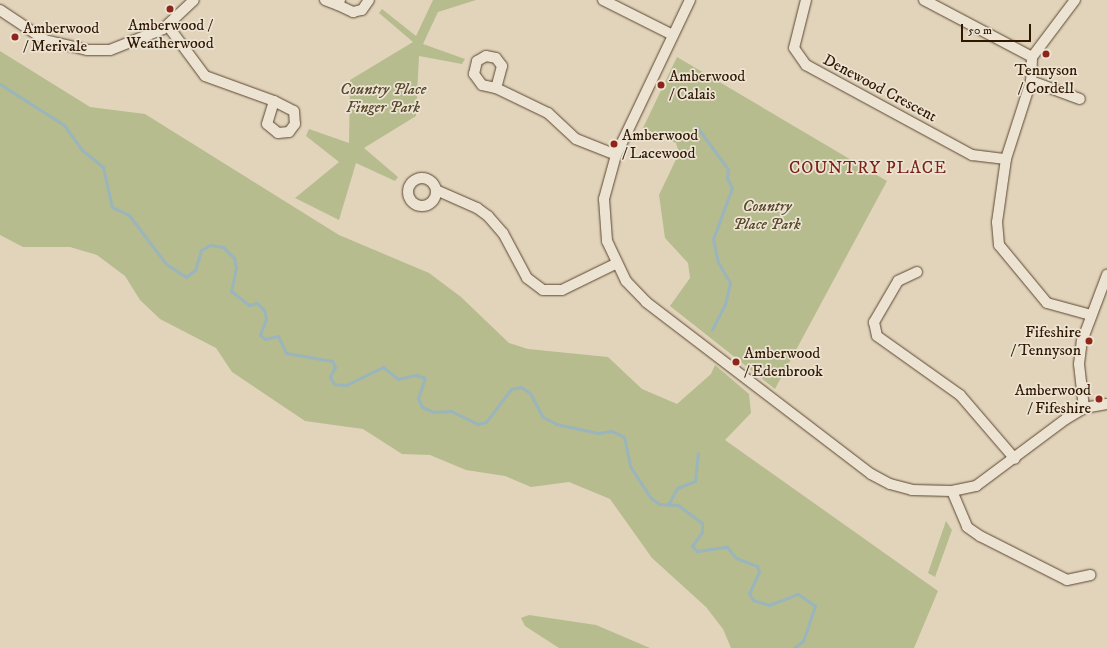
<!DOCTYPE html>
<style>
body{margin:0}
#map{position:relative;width:1107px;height:648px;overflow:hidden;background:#e1d4bb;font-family:"IM FELL DW Pica",serif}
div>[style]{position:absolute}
.green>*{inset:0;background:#b6bc8e}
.stream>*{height:3px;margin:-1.5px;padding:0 1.5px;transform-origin:1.5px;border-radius:1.5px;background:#9ab5bc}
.roads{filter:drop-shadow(0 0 1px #5c462f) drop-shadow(0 0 1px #5c462f)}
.minor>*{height:10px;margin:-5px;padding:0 5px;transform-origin:5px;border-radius:5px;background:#ece3d3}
.minor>.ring{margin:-5px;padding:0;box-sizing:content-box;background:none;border:10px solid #ece3d3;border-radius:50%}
.dots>*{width:11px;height:11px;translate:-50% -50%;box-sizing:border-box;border:2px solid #ece3d3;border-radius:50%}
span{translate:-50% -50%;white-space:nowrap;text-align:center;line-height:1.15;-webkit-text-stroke:3.5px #ece3d3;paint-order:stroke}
.poi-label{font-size:16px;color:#301700}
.left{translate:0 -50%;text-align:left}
.right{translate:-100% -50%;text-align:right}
.street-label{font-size:16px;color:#301700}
.park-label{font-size:16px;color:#58492b;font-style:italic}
.neighbourhood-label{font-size:17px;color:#7a1f14;letter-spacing:1px}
.scale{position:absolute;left:961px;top:24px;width:70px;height:18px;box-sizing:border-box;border:2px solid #301700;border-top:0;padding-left:5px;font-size:12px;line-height:14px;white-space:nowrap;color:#301700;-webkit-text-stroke:3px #ece3d3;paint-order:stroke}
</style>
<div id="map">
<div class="green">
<i style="clip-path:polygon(433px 0,476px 0,438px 12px,423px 44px,465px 59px,462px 64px,419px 56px,416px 116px,364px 148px,398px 177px,395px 181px,356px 163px,339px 220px,295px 198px,339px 162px,306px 136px,309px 129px,349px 143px,350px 80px,413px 42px,379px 13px,382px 9px,416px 36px)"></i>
<i style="clip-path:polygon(0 51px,90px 107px,145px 114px,339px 235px,429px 273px,461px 297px,509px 343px,528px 349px,608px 357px,642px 389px,677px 404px,711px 374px,715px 365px,749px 394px,751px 413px,725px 440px,938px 591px,914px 648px,731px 648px,723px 629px,706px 607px,652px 558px,610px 499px,569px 482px,531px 487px,505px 476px,466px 470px,430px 455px,402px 454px,363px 429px,305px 421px,232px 372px,216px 348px,160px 319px,140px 300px,125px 276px,97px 255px,70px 247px,23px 247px,0 235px)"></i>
<i style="clip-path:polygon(677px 57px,887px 181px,775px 389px,670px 306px,690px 278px,688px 263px,665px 238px,659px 195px,679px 153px,676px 143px,643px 128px)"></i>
<i style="clip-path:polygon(946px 521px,952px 530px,935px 577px,928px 573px)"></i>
<i style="clip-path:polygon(529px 615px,596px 625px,650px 648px,559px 648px,525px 626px,521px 618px)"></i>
</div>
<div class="stream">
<i style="left:0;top:84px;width:76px;rotate:32.6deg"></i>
<i style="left:64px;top:125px;width:31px;rotate:54deg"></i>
<i style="left:82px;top:150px;width:27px;rotate:39deg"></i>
<i style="left:103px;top:167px;width:41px;rotate:77.3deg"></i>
<i style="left:112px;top:207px;width:19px;rotate:25deg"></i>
<i style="left:129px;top:215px;width:61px;rotate:52.9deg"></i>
<i style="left:166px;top:264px;width:24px;rotate:33deg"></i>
<i style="left:186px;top:277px;width:11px;rotate:-38deg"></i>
<i style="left:195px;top:270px;width:21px;rotate:-73deg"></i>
<i style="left:201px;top:250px;width:10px;rotate:-29deg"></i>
<i style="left:210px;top:245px;width:13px;rotate:9deg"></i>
<i style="left:223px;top:247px;width:16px;rotate:45deg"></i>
<i style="left:234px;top:258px;width:10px;rotate:79deg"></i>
<i style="left:236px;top:268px;width:24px;rotate:102deg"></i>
<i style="left:231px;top:291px;width:23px;rotate:38deg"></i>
<i style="left:249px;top:305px;width:8px;rotate:-14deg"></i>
<i style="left:257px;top:303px;width:10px;rotate:45deg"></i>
<i style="left:264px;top:310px;width:9px;rotate:77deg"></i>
<i style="left:266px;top:319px;width:17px;rotate:111deg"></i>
<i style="left:260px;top:335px;width:6px;rotate:39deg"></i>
<i style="left:265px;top:339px;width:13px;rotate:-13deg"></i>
<i style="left:278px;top:336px;width:19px;rotate:65deg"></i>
<i style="left:286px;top:353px;width:47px;rotate:9.9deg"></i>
<i style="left:332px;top:361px;width:7px;rotate:63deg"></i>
<i style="left:335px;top:367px;width:11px;rotate:117deg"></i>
<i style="left:330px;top:377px;width:8px;rotate:60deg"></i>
<i style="left:334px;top:384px;width:12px;rotate:5deg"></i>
<i style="left:346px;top:385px;width:41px;rotate:-25.9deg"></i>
<i style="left:383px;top:367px;width:19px;rotate:39deg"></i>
<i style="left:398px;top:379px;width:18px;rotate:-13deg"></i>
<i style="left:416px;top:375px;width:9px;rotate:18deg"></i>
<i style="left:425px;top:378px;width:21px;rotate:109deg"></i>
<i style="left:418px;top:398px;width:10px;rotate:66deg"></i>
<i style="left:422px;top:407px;width:13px;rotate:23deg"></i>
<i style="left:434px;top:412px;width:17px;rotate:-3deg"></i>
<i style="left:451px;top:411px;width:30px;rotate:26deg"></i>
<i style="left:478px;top:424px;width:8px;rotate:-14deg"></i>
<i style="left:486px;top:422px;width:41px;rotate:-52.9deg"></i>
<i style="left:511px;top:389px;width:10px;rotate:-11deg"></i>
<i style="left:521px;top:387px;width:11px;rotate:34deg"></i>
<i style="left:530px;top:393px;width:27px;rotate:62deg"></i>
<i style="left:543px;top:417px;width:15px;rotate:28deg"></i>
<i style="left:556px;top:424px;width:43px;rotate:12.1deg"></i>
<i style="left:598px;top:433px;width:14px;rotate:-8deg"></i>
<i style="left:612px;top:431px;width:13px;rotate:27deg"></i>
<i style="left:624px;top:437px;width:30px;rotate:78deg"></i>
<i style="left:630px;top:466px;width:38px;rotate:57deg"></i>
<i style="left:651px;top:498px;width:10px;rotate:37deg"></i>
<i style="left:659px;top:504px;width:19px;rotate:3deg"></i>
<i style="left:678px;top:505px;width:30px;rotate:37deg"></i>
<i style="left:702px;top:523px;width:9px;rotate:90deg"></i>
<i style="left:702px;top:532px;width:17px;rotate:126deg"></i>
<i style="left:692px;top:546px;width:7px;rotate:45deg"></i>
<i style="left:697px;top:551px;width:30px;rotate:-8deg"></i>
<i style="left:727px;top:547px;width:14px;rotate:51deg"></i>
<i style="left:736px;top:558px;width:22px;rotate:21deg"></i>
<i style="left:757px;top:566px;width:6px;rotate:72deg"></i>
<i style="left:759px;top:572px;width:23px;rotate:115deg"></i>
<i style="left:749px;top:593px;width:8px;rotate:60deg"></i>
<i style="left:753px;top:600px;width:17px;rotate:17deg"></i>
<i style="left:769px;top:605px;width:31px;rotate:-21deg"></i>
<i style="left:798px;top:594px;width:21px;rotate:35deg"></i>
<i style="left:815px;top:606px;width:37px;rotate:109deg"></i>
<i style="left:803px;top:641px;width:11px;rotate:142deg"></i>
<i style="left:697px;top:127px;width:52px;rotate:53.6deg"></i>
<i style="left:728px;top:169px;width:9px;rotate:96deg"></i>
<i style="left:727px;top:178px;width:11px;rotate:63deg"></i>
<i style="left:732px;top:188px;width:54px;rotate:110.4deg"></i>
<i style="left:713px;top:239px;width:24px;rotate:78deg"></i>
<i style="left:718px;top:262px;width:24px;rotate:60deg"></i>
<i style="left:730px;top:283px;width:22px;rotate:103deg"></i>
<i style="left:725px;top:304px;width:29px;rotate:117deg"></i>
<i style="left:668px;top:505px;width:19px;rotate:-62deg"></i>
<i style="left:677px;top:488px;width:19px;rotate:-21deg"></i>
<i style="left:695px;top:481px;width:28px;rotate:-84deg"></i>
</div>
<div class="roads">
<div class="minor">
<i style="left:325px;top:0;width:14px;rotate:21deg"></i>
<i style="left:340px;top:0;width:5px;rotate:112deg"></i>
<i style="left:338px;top:5px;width:17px;rotate:25deg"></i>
<i style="left:353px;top:12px;width:9px;rotate:-13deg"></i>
<i style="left:362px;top:10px;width:12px;rotate:-55deg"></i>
<i style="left:603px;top:0;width:78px;rotate:26.6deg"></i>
<i style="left:690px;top:0;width:172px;rotate:115.5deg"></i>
<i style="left:616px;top:155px;width:46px;rotate:105.3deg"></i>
<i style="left:604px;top:199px;width:42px;rotate:85.9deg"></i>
<i style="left:607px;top:241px;width:44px;rotate:64.6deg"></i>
<i style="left:626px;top:281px;width:29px;rotate:46deg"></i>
<i style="left:646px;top:302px;width:283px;rotate:37.4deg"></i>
<i style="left:871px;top:474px;width:21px;rotate:28deg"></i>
<i style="left:890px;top:484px;width:23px;rotate:15deg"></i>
<i style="left:912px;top:490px;width:40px;rotate:1.4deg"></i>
<i style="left:952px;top:491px;width:25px;rotate:-12deg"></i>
<i style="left:976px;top:486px;width:112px;rotate:-36.7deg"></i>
<i style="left:1066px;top:419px;width:21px;rotate:-31deg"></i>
<i style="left:1084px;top:408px;width:23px;rotate:-10deg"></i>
<i style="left:806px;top:0;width:49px;rotate:104deg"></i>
<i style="left:794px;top:48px;width:21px;rotate:55deg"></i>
<i style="left:806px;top:65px;width:189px;rotate:28.5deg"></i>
<i style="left:972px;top:155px;width:34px;rotate:7deg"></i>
<i style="left:924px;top:0;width:122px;rotate:27.8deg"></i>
<i style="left:1075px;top:0;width:71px;rotate:127deg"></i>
<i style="left:1032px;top:57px;width:24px;rotate:92deg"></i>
<i style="left:1031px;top:81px;width:82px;rotate:107.8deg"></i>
<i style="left:1006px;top:159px;width:64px;rotate:98.1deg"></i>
<i style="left:997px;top:222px;width:23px;rotate:85deg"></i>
<i style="left:999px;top:245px;width:75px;rotate:50.4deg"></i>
<i style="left:1047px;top:303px;width:46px;rotate:15.3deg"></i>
<i style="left:0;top:10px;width:54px;rotate:33.7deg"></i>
<i style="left:45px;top:40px;width:43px;rotate:13.4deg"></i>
<i style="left:87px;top:50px;width:23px"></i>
<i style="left:110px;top:50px;width:57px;rotate:-21.6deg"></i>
<i style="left:163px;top:29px;width:42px;rotate:-43.1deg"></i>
<i style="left:168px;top:26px;width:62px;rotate:53.5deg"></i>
<i style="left:205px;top:76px;width:73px;rotate:19.9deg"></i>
<i style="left:486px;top:56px;width:10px;rotate:11deg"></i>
<i style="left:496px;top:58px;width:10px;rotate:53deg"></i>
<i style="left:502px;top:66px;width:23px;rotate:105deg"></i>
<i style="left:496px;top:88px;width:14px;rotate:-168deg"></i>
<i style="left:482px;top:85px;width:14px;rotate:-126deg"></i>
<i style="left:474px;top:74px;width:13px;rotate:-77deg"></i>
<i style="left:477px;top:61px;width:10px;rotate:-29deg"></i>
<i style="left:1031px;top:81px;width:52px;rotate:20.2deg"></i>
<i style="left:496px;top:88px;width:58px;rotate:25.7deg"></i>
<i style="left:548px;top:113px;width:38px;rotate:43deg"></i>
<i style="left:576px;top:139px;width:43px;rotate:21.8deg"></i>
<i style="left:274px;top:101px;width:22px;rotate:27deg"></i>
<i style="left:294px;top:111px;width:13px;rotate:86deg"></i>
<i style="left:295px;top:124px;width:10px;rotate:127deg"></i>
<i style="left:289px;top:132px;width:11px;rotate:175deg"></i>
<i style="left:278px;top:133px;width:14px;rotate:-141deg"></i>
<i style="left:267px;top:124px;width:24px;rotate:-73deg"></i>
<i class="ring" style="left:408px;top:178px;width:18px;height:18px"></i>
<i style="left:436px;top:190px;width:45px;rotate:23.7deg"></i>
<i style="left:477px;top:208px;width:14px;rotate:36deg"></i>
<i style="left:488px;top:216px;width:23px;rotate:49deg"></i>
<i style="left:503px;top:233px;width:51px;rotate:61.9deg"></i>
<i style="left:527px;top:278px;width:20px;rotate:37deg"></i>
<i style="left:543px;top:290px;width:19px"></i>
<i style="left:562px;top:290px;width:61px;rotate:-26.1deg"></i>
<i style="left:917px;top:272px;width:21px;rotate:155deg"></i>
<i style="left:898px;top:281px;width:48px;rotate:120.3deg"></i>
<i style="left:874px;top:322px;width:14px;rotate:78deg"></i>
<i style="left:877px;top:336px;width:102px;rotate:35.4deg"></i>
<i style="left:960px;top:395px;width:84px;rotate:49.3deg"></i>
<i style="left:1084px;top:408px;width:44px;rotate:-96.5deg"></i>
<i style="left:1079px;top:364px;width:23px;rotate:-83deg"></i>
<i style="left:1082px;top:341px;width:71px;rotate:-69.3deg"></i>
<i style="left:952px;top:491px;width:39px;rotate:67deg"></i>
<i style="left:967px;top:527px;width:16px;rotate:35deg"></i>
<i style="left:980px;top:536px;width:97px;rotate:26.8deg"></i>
<i style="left:1067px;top:580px;width:24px;rotate:-12deg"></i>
</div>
</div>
<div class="dots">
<i style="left:170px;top:9px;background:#8f2418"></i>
<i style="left:15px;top:37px;background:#8f2418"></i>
<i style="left:1046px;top:54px;background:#8f2418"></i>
<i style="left:661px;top:85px;background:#8f2418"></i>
<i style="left:614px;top:144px;background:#8f2418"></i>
<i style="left:1089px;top:341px;background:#8f2418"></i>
<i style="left:736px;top:362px;background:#8f2418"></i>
<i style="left:1099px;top:399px;background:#8f2418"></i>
</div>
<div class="poi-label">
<span style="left:170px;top:34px">Amberwood /<br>Weatherwood</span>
<span class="left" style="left:23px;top:37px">Amberwood<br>/ Merivale</span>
<span style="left:1046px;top:79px">Tennyson<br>/ Cordell</span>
<span class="left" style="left:669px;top:85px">Amberwood<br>/ Calais</span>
<span class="left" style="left:622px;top:144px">Amberwood<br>/ Lacewood</span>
<span class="right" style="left:1081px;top:341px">Fifeshire<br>/ Tennyson</span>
<span class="left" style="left:744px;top:362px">Amberwood<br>/ Edenbrook</span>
<span class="right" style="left:1091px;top:399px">Amberwood<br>/ Fifeshire</span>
</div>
<div class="street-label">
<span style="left:880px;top:88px;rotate:28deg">Denewood Crescent</span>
</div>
<div class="park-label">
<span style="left:383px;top:98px">Country Place<br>Finger Park</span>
<span style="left:767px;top:215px">Country<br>Place Park</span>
</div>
<div class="neighbourhood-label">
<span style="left:868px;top:169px">COUNTRY PLACE</span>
</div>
<div class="scale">50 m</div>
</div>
